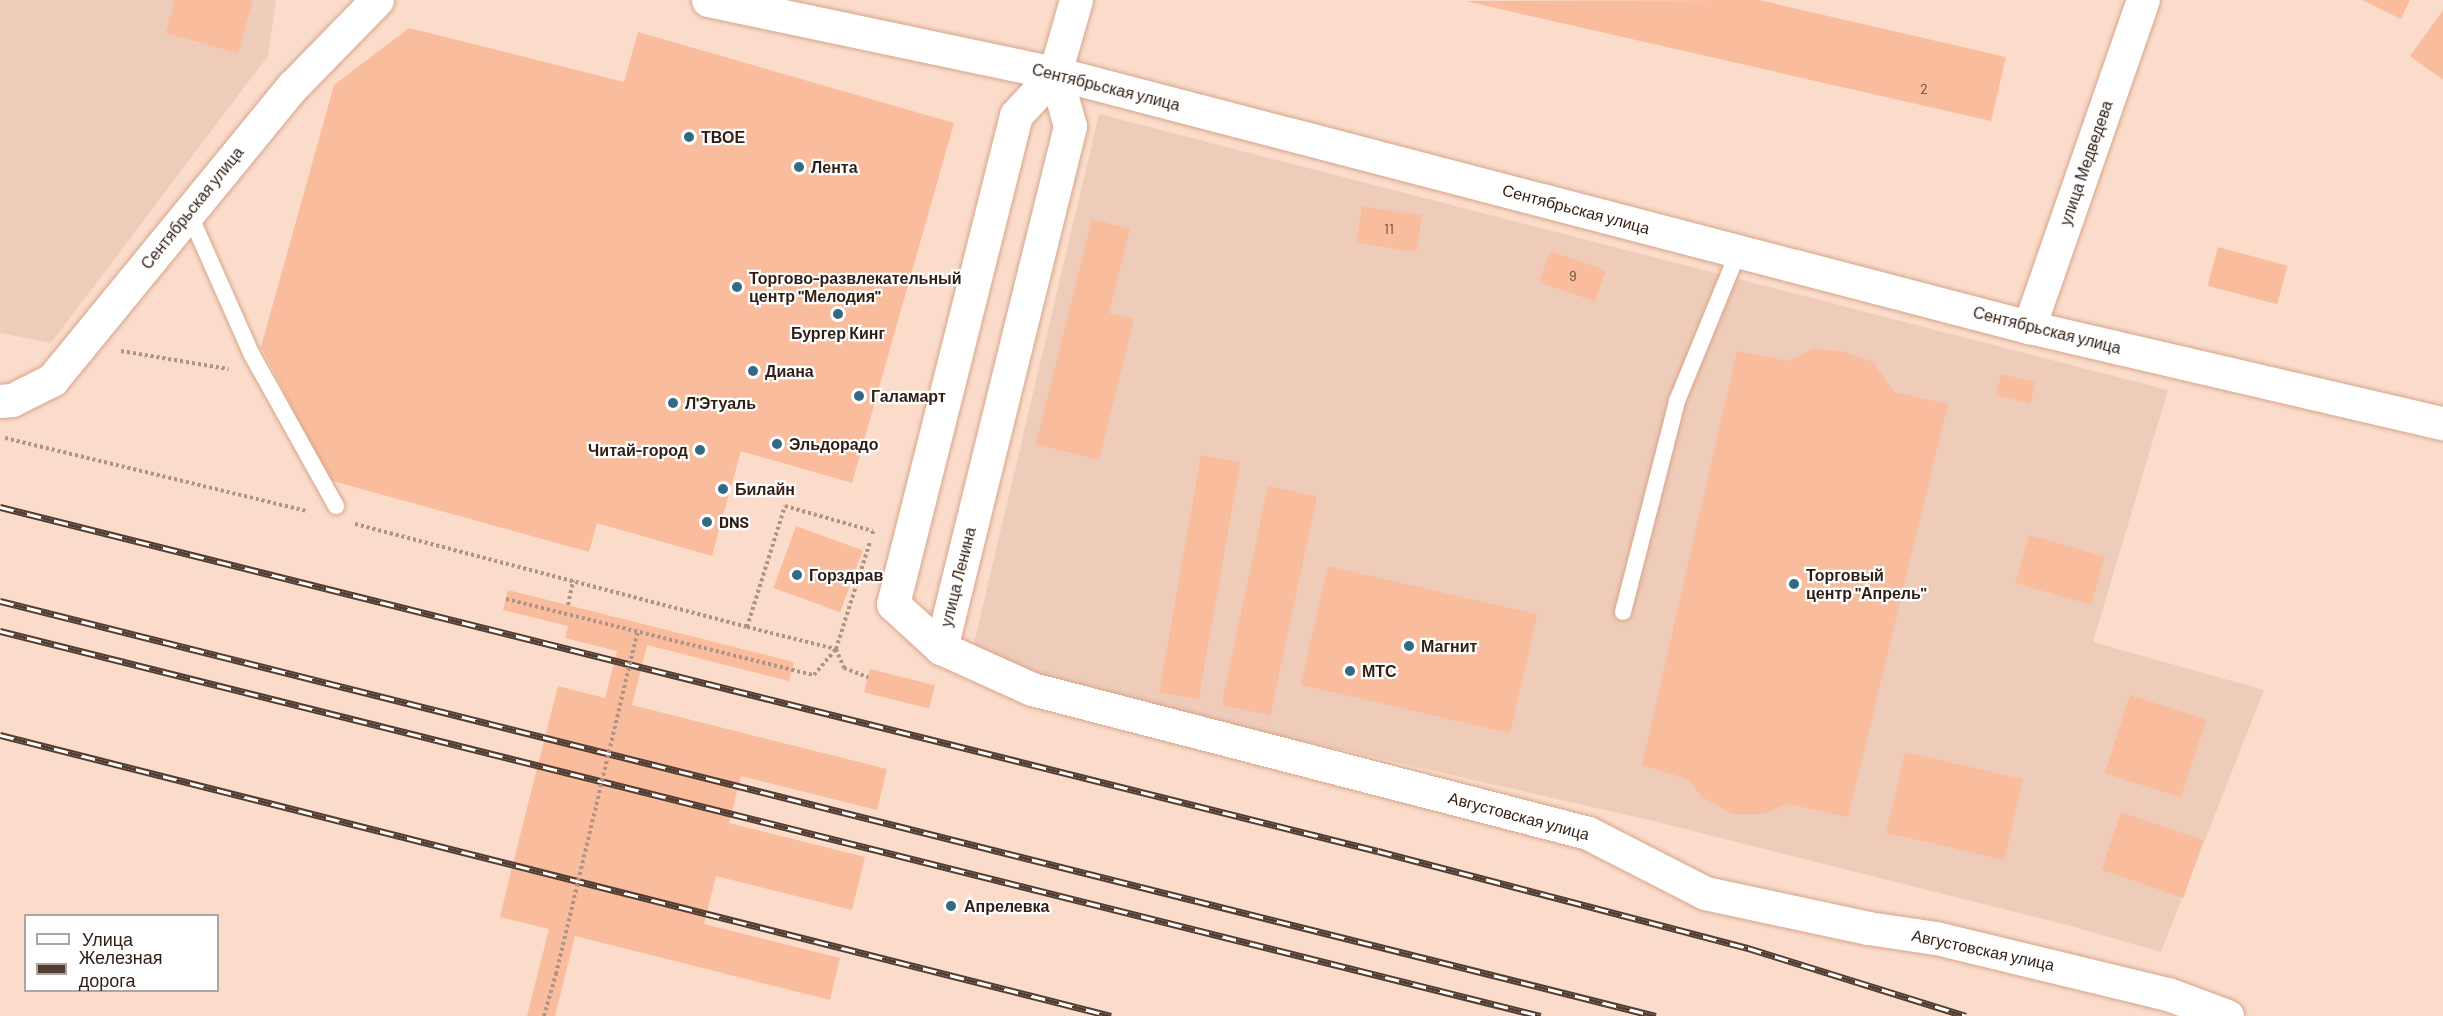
<!DOCTYPE html>
<meta charset="utf-8">
<style>
body{margin:0}
#map{position:relative;width:2443px;height:1016px;overflow:hidden;background:#fbdccb;font-family:Barlow,sans-serif}
div>[style]{position:absolute}
.built>*{inset:0;background:#efccba}
.building>*{inset:0;background:#f9bd9d;transform-origin:0 0}
.path>*{height:4px;margin-top:-2px;transform-origin:0;background:repeating-linear-gradient(90deg,#af9486 0 3px,transparent 0 6px)}
.roads{filter:drop-shadow(0 0 2px #d6a58a) drop-shadow(0 0 2px #d6a58a)}
.lane>*{height:16px;margin:-8px;padding:0 8px;transform-origin:8px;border-radius:8px;background:#fff}
.street>*{height:33px;margin:-16.5px;padding:0 16.5px;transform-origin:16.5px;border-radius:16.5px;background:#fff}
.secondary>*{height:33px;margin:-16.5px;padding:0 16.5px;transform-origin:16.5px;border-radius:16.5px;background:#fff}
.rail>*{height:7px;margin-top:-3.5px;transform-origin:0;background:repeating-linear-gradient(90deg,#fff 0 14px,#523d32 0 28px);box-sizing:border-box;border-block:2px solid #523d32}
.path-bridge>*{height:4px;margin-top:-2px;transform-origin:0;background:repeating-linear-gradient(90deg,#af9486 0 3px,transparent 0 6px)}
.dots>*{width:16px;height:16px;translate:-50% -50%;box-sizing:border-box;border:3px solid #fff;border-radius:50%}
span{translate:-50% -50%;white-space:nowrap;text-align:center;line-height:1.15;-webkit-text-stroke:4.5px #fff;paint-order:stroke}
.number-label{font-size:14px;color:#624536}
.number-label span{-webkit-text-stroke-width:0}
.street-label{font-size:16px;color:#301d13}
.poi-label{font-size:16px;color:#301d13;font-weight:700}
.left{translate:0 -50%;text-align:left}
.right{translate:-100% -50%;text-align:right}
.legend{position:absolute;left:24px;top:914px;width:195px;height:78px;box-sizing:border-box;background:#fff;border:2px solid #aca5a1;margin:0;padding:8px 10px;list-style:none;font-size:18px;color:#301d13}
.legend li{display:flex;align-items:center;gap:12px;height:30px}
.legend b{width:30px;border:2px solid #aca5a1}
</style>
<div id="map">
<div class="built">
<i style="clip-path:polygon(0 0,276px 0,268px 56px,51px 343px,0 333px)"></i>
<i style="clip-path:polygon(1099px 114px,2168px 390px,2093px 642px,2264px 690px,2161px 952px,2067px 925px,1649px 820px,992px 670px,974px 643px)"></i>
</div>
<div class="building">
<i style="clip-path:polygon(175px 0,253px 0,238px 53px,166px 33px)"></i>
<i style="clip-path:polygon(1759px 0,2006px 57px,1991px 121px,1465px 1px)"></i>
<i style="clip-path:polygon(2362px 0,2410px 0,2401px 19px)"></i>
<i style="clip-path:polygon(2443px 10px,2443px 80px,2410px 56px)"></i>
<i style="clip-path:polygon(409px 28px,624px 82px,638px 32px,954px 123px,852px 483px,741px 451px,712px 556px,597px 523px,589px 552px,329px 480px,261px 347px,334px 85px)"></i>
<i style="left:1362px;top:206px;width:61px;height:37px;rotate:9deg"></i>
<i style="clip-path:polygon(1092px 219px,1130px 229px,1109px 313px,1134px 319px,1099px 460px,1036px 444px)"></i>
<i style="left:2218px;top:247px;width:72px;height:40px;rotate:15deg"></i>
<i style="left:1550px;top:251px;width:59px;height:33px;rotate:19deg"></i>
<i style="clip-path:polygon(1813px 349px,1842px 351px,1873px 362px,1894px 392px,1948px 404px,1848px 817px,1788px 804px,1763px 814px,1732px 814px,1702px 797px,1687px 779px,1642px 765px,1737px 351px,1788px 361px)"></i>
<i style="left:2001px;top:374px;width:35px;height:22px;rotate:13deg"></i>
<i style="left:1201px;top:455px;width:40px;height:241px;rotate:10deg"></i>
<i style="left:1268px;top:486px;width:50px;height:224px;rotate:12deg"></i>
<i style="left:796px;top:526px;width:71px;height:66px;rotate:20deg"></i>
<i style="left:2029px;top:535px;width:79px;height:50px;rotate:16deg"></i>
<i style="left:1328px;top:566px;width:215px;height:122px;rotate:13deg"></i>
<i style="clip-path:polygon(508px 590px,794px 662px,789px 681px,647px 645px,632px 705px,887px 769px,877px 810px,741px 776px,729px 823px,865px 857px,852px 910px,716px 876px,704px 924px,840px 958px,830px 1000px,575px 936px,555px 1016px,527px 1016px,549px 929px,500px 917px,510px 875px,558px 686px,605px 698px,617px 651px,565px 638px,568px 626px,503px 610px)"></i>
<i style="left:870px;top:669px;width:67px;height:24px;rotate:14deg"></i>
<i style="left:2130px;top:695px;width:80px;height:82px;rotate:18deg"></i>
<i style="left:1905px;top:752px;width:121px;height:83px;rotate:13deg"></i>
<i style="left:2121px;top:812px;width:87px;height:61px;rotate:19deg"></i>
</div>
<div class="path">
<i style="left:121px;top:351px;width:109px;rotate:9.5deg"></i>
<i style="left:5px;top:438px;width:311px;rotate:13.6deg"></i>
<i style="left:355px;top:524px;width:405px;rotate:14.7deg"></i>
<i style="left:747px;top:627px;width:127px;rotate:-72.6deg"></i>
<i style="left:785px;top:506px;width:91px;rotate:15.9deg"></i>
<i style="left:873px;top:531px;width:4px;rotate:104deg"></i>
<i style="left:506px;top:599px;width:317px;rotate:13.9deg"></i>
<i style="left:814px;top:675px;width:34px;rotate:-50deg"></i>
<i style="left:836px;top:649px;width:21px;rotate:67deg"></i>
<i style="left:844px;top:668px;width:26px;rotate:21deg"></i>
<i style="left:568px;top:605px;width:25px;rotate:-78deg"></i>
<i style="left:747px;top:627px;width:92px;rotate:13.9deg"></i>
<i style="left:836px;top:649px;width:112px;rotate:-72.4deg"></i>
<i style="left:544px;top:1016px;width:44px;rotate:-74.1deg"></i>
</div>
<div class="roads">
<div class="lane">
<i style="left:189px;top:213px;width:155px;rotate:66.1deg"></i>
<i style="left:252px;top:355px;width:173px;rotate:60.9deg"></i>
<i style="left:1623px;top:612px;width:218px;rotate:-75.6deg"></i>
<i style="left:1677px;top:401px;width:161px;rotate:-67.7deg"></i>
</div>
<div class="street">
<i style="left:708px;top:0;width:355px;rotate:11.9deg"></i>
<i style="left:1055px;top:73px;width:1007px;rotate:14.62deg"></i>
<i style="left:2029px;top:327px;width:425px;rotate:13.1deg"></i>
<i style="left:2029px;top:327px;width:346px;rotate:-70.8deg"></i>
<i style="left:0;top:401px;width:12px;rotate:-5deg"></i>
<i style="left:12px;top:400px;width:45px;rotate:-26.6deg"></i>
<i style="left:52px;top:380px;width:380px;rotate:-50.7deg"></i>
<i style="left:293px;top:86px;width:120px;rotate:-45.7deg"></i>
<i style="left:941px;top:648px;width:100px;rotate:24.3deg"></i>
<i style="left:1032px;top:689px;width:574px;rotate:14.52deg"></i>
<i style="left:1588px;top:833px;width:131px;rotate:27.1deg"></i>
<i style="left:1705px;top:893px;width:167px;rotate:12.1deg"></i>
<i style="left:1868px;top:928px;width:69px;rotate:8.4deg"></i>
<i style="left:1936px;top:938px;width:239px;rotate:13.6deg"></i>
</div>
<div class="secondary">
<i style="left:1055px;top:73px;width:55px;rotate:74.2deg"></i>
<i style="left:1070px;top:126px;width:538px;rotate:103.88deg"></i>
<i style="left:941px;top:648px;width:65px;rotate:-137.5deg"></i>
<i style="left:893px;top:604px;width:504px;rotate:-75.88deg"></i>
<i style="left:1016px;top:115px;width:57px;rotate:-47.1deg"></i>
<i style="left:1055px;top:73px;width:76px;rotate:-74deg"></i>
<i style="left:2168px;top:994px;width:63px;rotate:20.4deg"></i>
</div>
</div>
<div class="rail">
<i style="left:0;top:507px;width:1420px;rotate:14.02deg"></i>
<i style="left:1378px;top:851px;width:383px;rotate:14.7deg"></i>
<i style="left:1748px;top:948px;width:228px;rotate:17.3deg"></i>
<i style="left:0;top:601px;width:1707px;rotate:14.07deg"></i>
<i style="left:0;top:631px;width:1588px;rotate:14.03deg"></i>
<i style="left:0;top:735px;width:1146px;rotate:14.19deg"></i>
</div>
<div class="path-bridge">
<i style="left:556px;top:974px;width:354px;rotate:-76.6deg"></i>
</div>
<div class="dots">
<i style="left:689px;top:137px;background:#316a83"></i>
<i style="left:799px;top:167px;background:#316a83"></i>
<i style="left:737px;top:287px;background:#316a83"></i>
<i style="left:838px;top:314px;background:#316a83"></i>
<i style="left:753px;top:371px;background:#316a83"></i>
<i style="left:859px;top:396px;background:#316a83"></i>
<i style="left:673px;top:403px;background:#316a83"></i>
<i style="left:777px;top:444px;background:#316a83"></i>
<i style="left:700px;top:450px;background:#316a83"></i>
<i style="left:723px;top:489px;background:#316a83"></i>
<i style="left:707px;top:522px;background:#316a83"></i>
<i style="left:797px;top:575px;background:#316a83"></i>
<i style="left:1794px;top:584px;background:#316a83"></i>
<i style="left:1409px;top:646px;background:#316a83"></i>
<i style="left:1350px;top:671px;background:#316a83"></i>
<i style="left:951px;top:906px;background:#316a83"></i>
</div>
<div class="number-label">
<span style="left:1924px;top:89px">2</span>
<span style="left:1389px;top:229px">11</span>
<span style="left:1573px;top:276px">9</span>
</div>
<div class="street-label">
<span style="left:1106px;top:87px;rotate:14deg">Сентябрьская улица</span>
<span style="left:2086px;top:163px;rotate:-71deg">улица Медведева</span>
<span style="left:192px;top:208px;rotate:-51deg">Сентябрьская улица</span>
<span style="left:1576px;top:209px;rotate:15deg">Сентябрьская улица</span>
<span style="left:2047px;top:330px;rotate:14deg">Сентябрьская улица</span>
<span style="left:958px;top:577px;rotate:-76deg">улица Ленина</span>
<span style="left:1519px;top:816px;rotate:15deg">Августовская улица</span>
<span style="left:1983px;top:950px;rotate:12deg">Августовская улица</span>
</div>
<div class="poi-label">
<span class="left" style="left:701px;top:137px">ТВОЕ</span>
<span class="left" style="left:811px;top:167px">Лента</span>
<span class="left" style="left:749px;top:287px">Торгово-развлекательный<br>центр "Мелодия"</span>
<span style="left:838px;top:333px">Бургер Кинг</span>
<span class="left" style="left:765px;top:371px">Диана</span>
<span class="left" style="left:871px;top:396px">Галамарт</span>
<span class="left" style="left:685px;top:403px">Л'Этуаль</span>
<span class="left" style="left:789px;top:444px">Эльдорадо</span>
<span class="right" style="left:688px;top:450px">Читай-город</span>
<span class="left" style="left:735px;top:489px">Билайн</span>
<span class="left" style="left:719px;top:522px">DNS</span>
<span class="left" style="left:809px;top:575px">Горздрав</span>
<span class="left" style="left:1806px;top:584px">Торговый<br>центр "Апрель"</span>
<span class="left" style="left:1421px;top:646px">Магнит</span>
<span class="left" style="left:1362px;top:671px">МТС</span>
<span class="left" style="left:964px;top:906px">Апрелевка</span>
</div>
<ul class="legend">
<li><b style="height:8px;background:#fff"></b>Улица</li>
<li><b style="height:8px;background:#523d32"></b>Железная дорога</li>
</ul>
</div>
